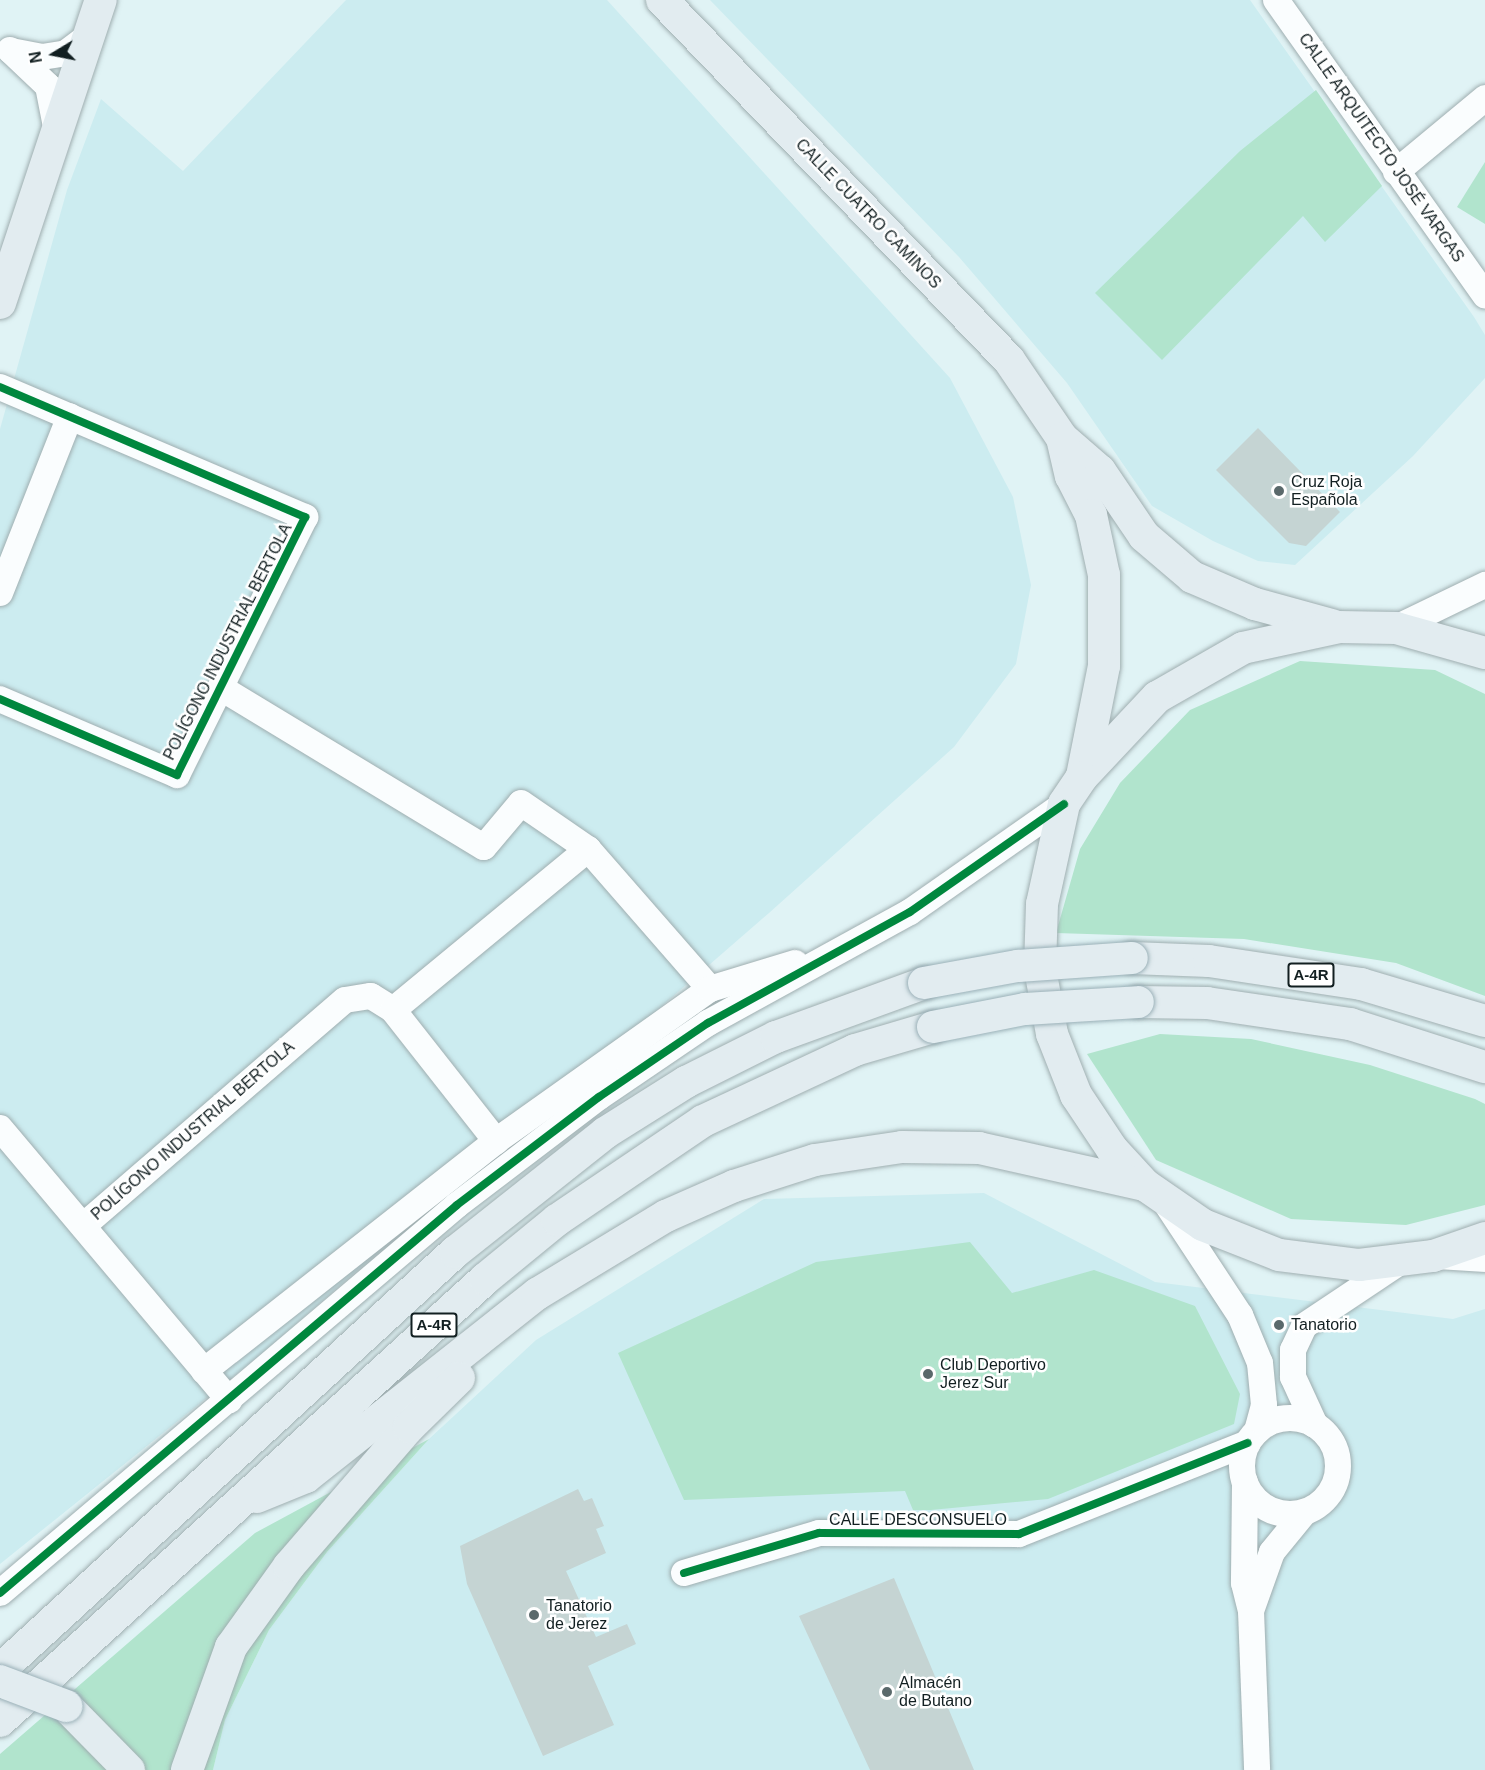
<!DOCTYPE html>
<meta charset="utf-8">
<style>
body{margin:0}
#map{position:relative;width:1485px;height:1770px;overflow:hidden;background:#e0f3f5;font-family:Helvetica,sans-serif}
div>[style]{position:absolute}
.built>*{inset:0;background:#ccecf0}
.green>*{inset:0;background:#b1e4cd}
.building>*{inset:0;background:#c5d4d3}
.roads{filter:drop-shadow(0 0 2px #9faeb0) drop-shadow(0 0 2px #9faeb0)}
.minor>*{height:26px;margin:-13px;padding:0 13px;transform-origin:13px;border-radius:13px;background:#fafdfe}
.minor>.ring{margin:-13px;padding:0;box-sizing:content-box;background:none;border:26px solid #fafdfe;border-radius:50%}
.major>*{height:32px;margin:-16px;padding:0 16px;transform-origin:16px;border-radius:16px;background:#e2ecf0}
.bridges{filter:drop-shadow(0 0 2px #9ab0b7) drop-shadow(0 0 2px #9ab0b7)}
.major-bridge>*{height:32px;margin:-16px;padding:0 16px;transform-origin:16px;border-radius:16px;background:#e2ecf0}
.cycleway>*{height:8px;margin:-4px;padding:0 4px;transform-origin:4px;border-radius:4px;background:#00873e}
.dots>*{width:16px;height:16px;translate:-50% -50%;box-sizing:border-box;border:3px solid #fff;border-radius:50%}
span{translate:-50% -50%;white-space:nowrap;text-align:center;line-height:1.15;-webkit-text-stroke:5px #fff;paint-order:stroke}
.shield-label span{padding:2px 4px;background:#fff;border:2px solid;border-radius:4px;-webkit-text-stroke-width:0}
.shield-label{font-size:15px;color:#121f21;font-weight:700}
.street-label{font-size:16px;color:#121f21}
.poi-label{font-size:16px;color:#121f21}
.left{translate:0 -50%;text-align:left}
.north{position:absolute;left:24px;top:24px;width:60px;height:60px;-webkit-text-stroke:4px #fff;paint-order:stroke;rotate:260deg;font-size:16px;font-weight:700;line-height:24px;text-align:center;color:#121f21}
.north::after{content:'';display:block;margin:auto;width:21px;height:27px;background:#121f21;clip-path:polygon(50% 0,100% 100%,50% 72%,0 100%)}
</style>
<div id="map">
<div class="built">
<i style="clip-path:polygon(346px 0,607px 0,950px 378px,1013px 497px,1031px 585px,1016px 664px,954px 747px,769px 913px,260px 1355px,0 1564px,0 429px,67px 190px,101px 99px,183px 171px)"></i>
<i style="clip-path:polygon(710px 0,1250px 0,1474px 317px,1485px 335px,1485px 378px,1413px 456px,1295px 565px,1258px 561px,1213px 541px,1152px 506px,1067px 383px,959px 257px)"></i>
<i style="clip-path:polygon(984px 1193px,1155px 1282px,1453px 1319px,1485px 1309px,1485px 1770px,213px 1770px,225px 1720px,269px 1630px,327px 1552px,429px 1439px,536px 1340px,764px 1199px)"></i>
</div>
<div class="green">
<i style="clip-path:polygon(1316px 90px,1382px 186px,1325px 242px,1303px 216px,1162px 360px,1095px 293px,1240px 151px)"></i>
<i style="clip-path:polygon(1485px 162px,1485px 224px,1457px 207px)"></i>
<i style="clip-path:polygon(1300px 661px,1435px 670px,1485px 694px,1485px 996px,1396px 963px,1244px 939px,1056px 933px,1080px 849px,1120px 783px,1190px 710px)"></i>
<i style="clip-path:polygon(1160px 1034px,1251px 1039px,1370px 1065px,1475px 1099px,1485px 1104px,1485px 1205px,1406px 1225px,1291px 1219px,1156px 1160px,1087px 1054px)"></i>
<i style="clip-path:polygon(970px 1242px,1012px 1293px,1094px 1270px,1195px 1306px,1240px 1394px,1234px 1424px,1048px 1499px,931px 1510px,913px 1510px,905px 1491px,684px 1500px,618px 1353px,816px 1262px)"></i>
<i style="clip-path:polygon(429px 1439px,327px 1552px,269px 1630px,225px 1720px,213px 1770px,0 1770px,0 1754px,255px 1533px)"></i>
</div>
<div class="building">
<i style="clip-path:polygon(1258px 428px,1340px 512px,1306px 546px,1289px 543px,1216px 470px)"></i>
<i style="clip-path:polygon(578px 1489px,584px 1501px,592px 1498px,604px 1526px,596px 1529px,606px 1553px,566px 1571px,596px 1637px,627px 1624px,636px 1644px,588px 1666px,614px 1725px,543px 1756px,467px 1584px,460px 1546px)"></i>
<i style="clip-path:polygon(894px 1578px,974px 1770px,870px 1770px,799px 1616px)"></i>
</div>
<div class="roads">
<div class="minor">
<i style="left:1276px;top:0;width:362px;rotate:54.7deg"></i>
<i style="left:10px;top:50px;width:52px;rotate:43.5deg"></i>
<i style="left:48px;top:86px;width:47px;rotate:78.9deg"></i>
<i style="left:11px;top:51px;width:32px;rotate:11deg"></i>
<i style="left:42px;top:57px;width:24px;rotate:-9deg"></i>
<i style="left:66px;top:53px;width:30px;rotate:-37deg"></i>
<i style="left:1396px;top:172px;width:116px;rotate:-39.7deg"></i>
<i style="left:0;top:387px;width:332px;rotate:23.1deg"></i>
<i style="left:305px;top:517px;width:288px;rotate:116.4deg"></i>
<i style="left:177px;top:775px;width:193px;rotate:-156.8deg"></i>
<i style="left:0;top:593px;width:190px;rotate:-68.4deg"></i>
<i style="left:1396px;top:628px;width:99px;rotate:-25.8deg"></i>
<i style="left:221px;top:688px;width:307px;rotate:31.2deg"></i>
<i style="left:484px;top:847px;width:57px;rotate:-49.9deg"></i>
<i style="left:521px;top:803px;width:81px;rotate:34.5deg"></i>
<i style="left:393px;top:1010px;width:253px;rotate:-39.5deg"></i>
<i style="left:588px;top:849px;width:186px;rotate:48.9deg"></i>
<i style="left:0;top:1128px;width:356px;rotate:49.9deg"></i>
<i style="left:1168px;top:1206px;width:131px;rotate:56.6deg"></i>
<i style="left:1240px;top:1315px;width:52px;rotate:67.4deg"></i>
<i style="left:1260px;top:1363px;width:42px;rotate:84.6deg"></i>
<i style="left:1264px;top:1405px;width:27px;rotate:105deg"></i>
<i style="left:83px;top:1226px;width:346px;rotate:-40.8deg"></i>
<i style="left:345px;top:1000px;width:26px;rotate:-9deg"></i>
<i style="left:371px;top:996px;width:26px;rotate:32deg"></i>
<i style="left:393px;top:1010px;width:167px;rotate:51.8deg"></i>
<i style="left:1439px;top:1256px;width:46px;rotate:3.7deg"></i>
<i style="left:204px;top:1371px;width:372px;rotate:-38.2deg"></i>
<i style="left:496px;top:1141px;width:262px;rotate:-35.4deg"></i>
<i style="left:710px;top:989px;width:89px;rotate:-17deg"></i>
<i class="ring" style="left:1242px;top:1418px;width:70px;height:70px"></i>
<i style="left:1315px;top:1425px;width:53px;rotate:-114.6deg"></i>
<i style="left:1293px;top:1377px;width:27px;rotate:-90deg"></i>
<i style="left:1293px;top:1350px;width:26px;rotate:-65deg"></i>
<i style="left:1304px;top:1326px;width:115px;rotate:-33.7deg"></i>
<i style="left:1245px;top:1482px;width:101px;rotate:90.6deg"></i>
<i style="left:1244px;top:1583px;width:29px;rotate:76deg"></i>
<i style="left:1251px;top:1611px;width:159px;rotate:87.8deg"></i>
<i style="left:684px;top:1573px;width:141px;rotate:-16.5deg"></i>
<i style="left:819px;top:1533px;width:200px;rotate:0.3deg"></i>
<i style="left:1019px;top:1534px;width:246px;rotate:-21.7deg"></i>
<i style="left:0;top:1593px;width:599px;rotate:-40.33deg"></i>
<i style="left:457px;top:1205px;width:178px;rotate:-37.3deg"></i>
<i style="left:599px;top:1097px;width:132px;rotate:-34.2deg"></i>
<i style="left:708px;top:1023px;width:230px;rotate:-28.8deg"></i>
<i style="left:910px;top:912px;width:188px;rotate:-35deg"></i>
<i style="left:1252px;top:1608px;width:59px;rotate:-70.3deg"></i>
<i style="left:1272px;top:1552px;width:50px;rotate:-50.6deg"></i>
</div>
<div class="major">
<i style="left:662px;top:0;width:500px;rotate:46.05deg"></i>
<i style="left:1009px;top:360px;width:94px;rotate:55.8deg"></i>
<i style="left:1062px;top:438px;width:50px;rotate:41deg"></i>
<i style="left:1100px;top:471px;width:78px;rotate:55.9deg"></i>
<i style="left:1144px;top:536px;width:63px;rotate:40.5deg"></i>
<i style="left:1192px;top:577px;width:69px;rotate:23.2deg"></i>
<i style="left:1255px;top:604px;width:80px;rotate:15.3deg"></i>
<i style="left:0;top:303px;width:319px;rotate:-71.6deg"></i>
<i style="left:1062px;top:438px;width:39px;rotate:77deg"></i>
<i style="left:1071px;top:476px;width:44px;rotate:62.9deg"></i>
<i style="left:1091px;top:515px;width:61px;rotate:77.8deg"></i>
<i style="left:1104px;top:575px;width:91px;rotate:90deg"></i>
<i style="left:1104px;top:666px;width:112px;rotate:101.3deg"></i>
<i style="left:1485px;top:653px;width:92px;rotate:-164.3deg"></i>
<i style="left:1396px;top:628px;width:57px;rotate:-179deg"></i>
<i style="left:1339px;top:627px;width:98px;rotate:167.7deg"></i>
<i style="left:1243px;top:648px;width:99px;rotate:150.3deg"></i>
<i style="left:1157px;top:697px;width:110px;rotate:133.2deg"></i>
<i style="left:1082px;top:777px;width:32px;rotate:124deg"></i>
<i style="left:1064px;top:804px;width:102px;rotate:102.4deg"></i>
<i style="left:1042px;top:904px;width:65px;rotate:91.8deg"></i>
<i style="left:1040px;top:969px;width:66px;rotate:79.5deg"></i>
<i style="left:1052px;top:1034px;width:66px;rotate:68.5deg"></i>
<i style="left:1076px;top:1095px;width:65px;rotate:56.3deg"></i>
<i style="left:1112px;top:1149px;width:49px;rotate:47.5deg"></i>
<i style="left:1145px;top:1185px;width:70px;rotate:34.6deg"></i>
<i style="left:1203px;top:1225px;width:82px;rotate:21.5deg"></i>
<i style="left:1279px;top:1255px;width:81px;rotate:7.1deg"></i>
<i style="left:1359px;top:1265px;width:75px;rotate:-6.9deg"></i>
<i style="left:1433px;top:1256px;width:55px;rotate:-19.1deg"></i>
<i style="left:1132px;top:958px;width:77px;rotate:2.2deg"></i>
<i style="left:1209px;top:961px;width:154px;rotate:8.6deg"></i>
<i style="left:1361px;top:984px;width:129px;rotate:16.6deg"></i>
<i style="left:1138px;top:1002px;width:69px;rotate:0.8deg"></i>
<i style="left:1207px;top:1003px;width:145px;rotate:8.4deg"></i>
<i style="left:1350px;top:1024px;width:142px;rotate:17.7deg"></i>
<i style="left:257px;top:1497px;width:53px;rotate:-22.2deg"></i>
<i style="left:306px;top:1477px;width:295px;rotate:-38.4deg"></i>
<i style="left:537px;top:1294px;width:151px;rotate:-31.2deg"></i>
<i style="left:666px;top:1216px;width:74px;rotate:-23.8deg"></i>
<i style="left:734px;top:1186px;width:85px;rotate:-17.8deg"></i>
<i style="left:815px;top:1160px;width:88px;rotate:-8.5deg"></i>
<i style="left:902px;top:1147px;width:77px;rotate:0.7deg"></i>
<i style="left:979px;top:1148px;width:170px;rotate:12.6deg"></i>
<i style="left:0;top:1670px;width:618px;rotate:-42.57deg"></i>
<i style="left:455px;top:1252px;width:191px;rotate:-38.4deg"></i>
<i style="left:605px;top:1133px;width:96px;rotate:-32.2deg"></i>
<i style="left:686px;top:1082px;width:101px;rotate:-26.6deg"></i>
<i style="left:776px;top:1037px;width:158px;rotate:-20deg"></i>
<i style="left:66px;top:1706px;width:90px;rotate:45.5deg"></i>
<i style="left:0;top:1721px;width:656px;rotate:-42.34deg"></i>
<i style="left:485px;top:1279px;width:93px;rotate:-39.3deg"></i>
<i style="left:557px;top:1220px;width:176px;rotate:-34.1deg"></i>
<i style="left:703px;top:1121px;width:168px;rotate:-25deg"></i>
<i style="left:855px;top:1050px;width:81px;rotate:-16.4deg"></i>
<i style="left:187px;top:1770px;width:131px;rotate:-70.3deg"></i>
<i style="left:231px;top:1647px;width:100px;rotate:-54.4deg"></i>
<i style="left:289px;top:1566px;width:184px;rotate:-49.2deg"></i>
<i style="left:409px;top:1427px;width:70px;rotate:-44.4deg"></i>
</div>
</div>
<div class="bridges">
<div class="major-bridge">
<i style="left:924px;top:983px;width:96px;rotate:-10.3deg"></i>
<i style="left:1018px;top:966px;width:114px;rotate:-4deg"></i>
<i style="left:933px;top:1027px;width:94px;rotate:-11.1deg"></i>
<i style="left:1025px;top:1009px;width:113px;rotate:-3.5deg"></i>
<i style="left:0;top:1681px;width:71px;rotate:20.7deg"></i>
</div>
</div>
<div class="cycleway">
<i style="left:0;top:387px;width:332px;rotate:23.1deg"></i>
<i style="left:305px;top:517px;width:288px;rotate:116.4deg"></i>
<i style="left:177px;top:775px;width:193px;rotate:-156.8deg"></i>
<i style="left:684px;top:1573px;width:141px;rotate:-16.5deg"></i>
<i style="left:819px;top:1533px;width:200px;rotate:0.3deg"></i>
<i style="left:1019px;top:1534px;width:246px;rotate:-21.7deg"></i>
<i style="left:0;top:1593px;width:599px;rotate:-40.33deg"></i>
<i style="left:457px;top:1205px;width:178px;rotate:-37.3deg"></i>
<i style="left:599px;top:1097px;width:132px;rotate:-34.2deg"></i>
<i style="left:708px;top:1023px;width:230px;rotate:-28.8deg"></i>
<i style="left:910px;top:912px;width:188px;rotate:-35deg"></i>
</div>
<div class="dots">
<i style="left:1279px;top:491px;background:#5a696b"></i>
<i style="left:1279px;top:1325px;background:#5a696b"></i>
<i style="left:928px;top:1374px;background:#5a696b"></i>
<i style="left:534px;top:1615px;background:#5a696b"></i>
<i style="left:887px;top:1692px;background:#5a696b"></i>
</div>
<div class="shield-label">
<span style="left:1311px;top:975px">A-4R</span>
<span style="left:434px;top:1325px">A-4R</span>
</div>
<div class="street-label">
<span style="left:1381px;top:148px;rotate:55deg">CALLE ARQUITECTO JOSÉ VARGAS</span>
<span style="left:868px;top:214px;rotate:46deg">CALLE CUATRO CAMINOS</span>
<span style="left:228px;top:642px;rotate:-63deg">POLÍGONO INDUSTRIAL BERTOLA</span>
<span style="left:193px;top:1131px;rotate:-41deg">POLÍGONO INDUSTRIAL BERTOLA</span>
<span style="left:918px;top:1520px">CALLE DESCONSUELO</span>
</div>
<div class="poi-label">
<span class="left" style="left:1291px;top:491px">Cruz Roja<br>Española</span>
<span class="left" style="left:1291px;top:1325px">Tanatorio</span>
<span class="left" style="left:940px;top:1374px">Club Deportivo<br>Jerez Sur</span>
<span class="left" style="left:546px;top:1615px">Tanatorio<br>de Jerez</span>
<span class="left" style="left:899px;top:1692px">Almacén<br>de Butano</span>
</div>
<div class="north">N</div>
</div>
